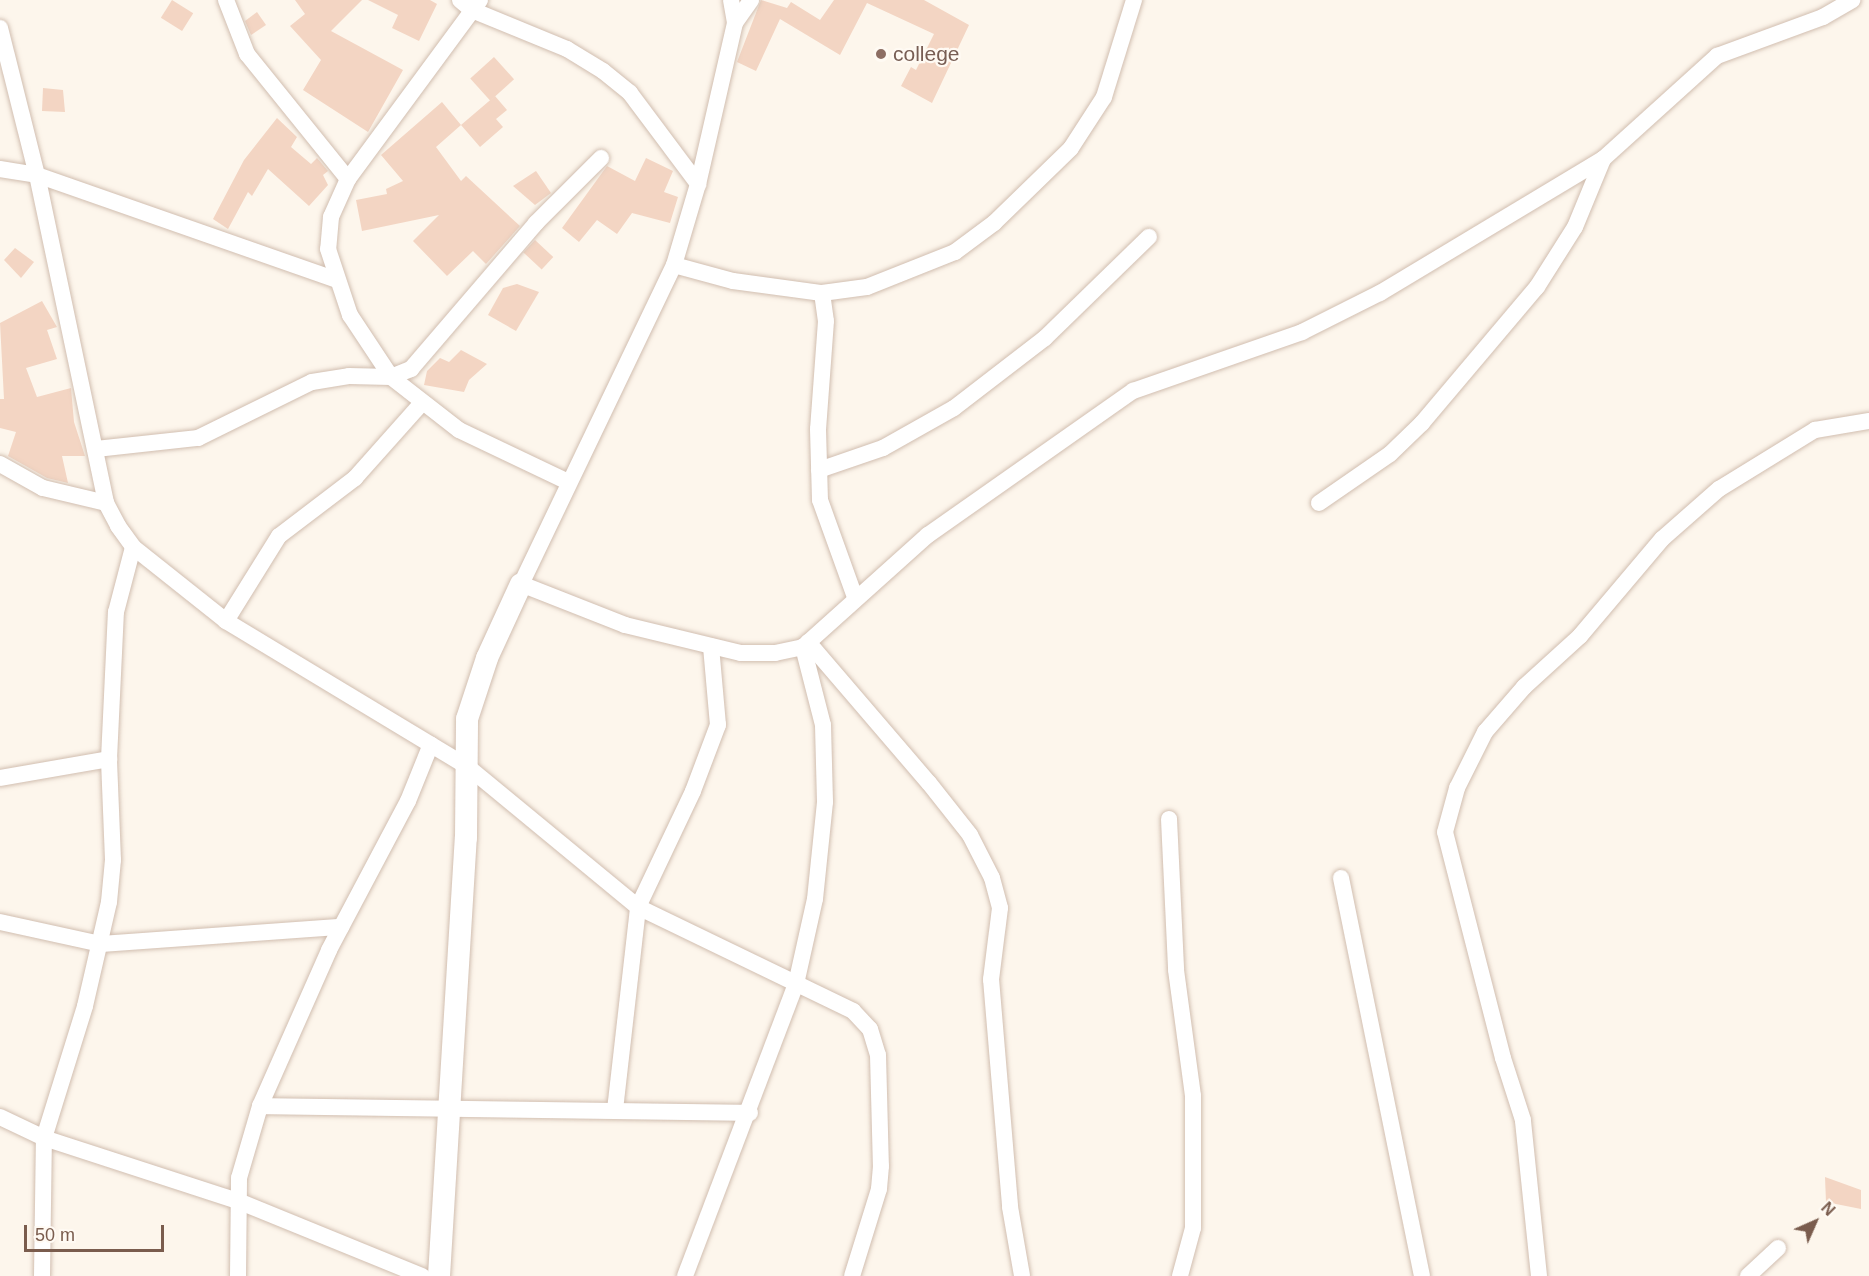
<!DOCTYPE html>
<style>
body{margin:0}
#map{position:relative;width:1869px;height:1276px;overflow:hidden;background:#fdf6ec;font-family:Arial,sans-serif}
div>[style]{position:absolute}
.building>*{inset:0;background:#f3d5c3;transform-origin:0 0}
.roads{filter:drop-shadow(0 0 2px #d1beb0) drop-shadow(0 0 2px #d1beb0)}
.street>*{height:16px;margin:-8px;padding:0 8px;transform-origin:8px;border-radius:8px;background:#fff}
.secondary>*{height:22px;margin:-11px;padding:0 11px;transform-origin:11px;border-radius:11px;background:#fff}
.dots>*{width:16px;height:16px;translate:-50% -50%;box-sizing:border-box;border:3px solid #fffaf3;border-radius:50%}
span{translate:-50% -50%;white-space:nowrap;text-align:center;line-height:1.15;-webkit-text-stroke:4.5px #fffaf3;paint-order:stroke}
.education-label{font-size:21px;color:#785e54}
.left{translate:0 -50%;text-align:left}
.north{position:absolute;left:1785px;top:1192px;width:60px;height:60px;-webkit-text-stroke:4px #fffaf3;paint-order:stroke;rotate:45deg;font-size:16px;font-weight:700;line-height:24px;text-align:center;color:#7a5c4d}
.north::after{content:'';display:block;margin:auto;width:21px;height:27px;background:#7a5c4d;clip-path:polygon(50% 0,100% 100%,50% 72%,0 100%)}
.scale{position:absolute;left:24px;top:1225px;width:140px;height:27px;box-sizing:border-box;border:3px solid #7a5c4d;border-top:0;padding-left:8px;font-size:18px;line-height:21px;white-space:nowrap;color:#7a5c4d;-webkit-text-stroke:4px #fffaf3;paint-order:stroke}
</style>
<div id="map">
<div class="building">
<i style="left:172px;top:0;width:25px;height:21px;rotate:32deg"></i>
<i style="clip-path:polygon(295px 0,362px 0,331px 31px,403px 70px,368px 132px,303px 90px,321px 60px,290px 26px,305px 14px)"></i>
<i style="clip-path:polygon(368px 0,430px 0,437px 4px,419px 41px,392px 28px,398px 15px)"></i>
<i style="clip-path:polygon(761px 0,787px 8px,791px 2px,820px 20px,834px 0,924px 0,969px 25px,932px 103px,901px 86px,911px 67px,916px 70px,934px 34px,867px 3px,840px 55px,780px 19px,756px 71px,737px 62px)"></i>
<i style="clip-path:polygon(257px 12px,266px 25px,251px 35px,245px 21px)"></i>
<i style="left:494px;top:57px;width:30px;height:32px;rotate:48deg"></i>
<i style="clip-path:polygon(43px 88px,63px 90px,65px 112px,42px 111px)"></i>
<i style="clip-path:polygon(495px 96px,507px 110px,496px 119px,503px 127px,480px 147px,461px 125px)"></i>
<i style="clip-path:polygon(442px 102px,461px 125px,436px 147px,461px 181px,466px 176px,520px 226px,486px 264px,473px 251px,447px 276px,413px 241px,439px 215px,362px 231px,356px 200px,387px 194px,386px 189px,403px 181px,381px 155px)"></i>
<i style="clip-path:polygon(277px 118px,297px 137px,291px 147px,311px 164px,317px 158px,328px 171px,323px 175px,328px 185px,309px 206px,268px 169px,252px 196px,248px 192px,228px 229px,213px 219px,244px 160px)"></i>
<i style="clip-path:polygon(646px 158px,673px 171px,664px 192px,678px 197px,670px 223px,632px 213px,617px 234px,597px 220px,579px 242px,562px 228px,607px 166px,635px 181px)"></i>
<i style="clip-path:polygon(536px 171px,551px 193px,535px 205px,513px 186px)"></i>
<i style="left:535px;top:240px;width:25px;height:17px;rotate:43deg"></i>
<i style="clip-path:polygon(15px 248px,34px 262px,21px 278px,4px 260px)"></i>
<i style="clip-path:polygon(517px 284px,539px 292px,516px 331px,488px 315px,503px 288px)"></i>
<i style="clip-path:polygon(42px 301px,57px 327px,47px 330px,57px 359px,26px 368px,37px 397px,71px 388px,74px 422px,85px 456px,62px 456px,68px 483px,47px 478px,8px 456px,16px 432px,0 428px,0 399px,4px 399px,0 323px)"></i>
<i style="clip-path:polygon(461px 350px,487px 364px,469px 380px,464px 392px,424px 385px,427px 371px,440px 358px,449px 362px)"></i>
<i style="clip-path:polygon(1825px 1177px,1861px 1190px,1861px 1209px,1826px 1202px)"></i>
</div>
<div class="roads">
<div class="street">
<i style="left:226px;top:0;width:58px;rotate:68.7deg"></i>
<i style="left:247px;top:54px;width:161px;rotate:51.1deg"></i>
<i style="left:460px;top:0;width:16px;rotate:40deg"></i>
<i style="left:472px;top:10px;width:103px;rotate:22.3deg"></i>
<i style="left:567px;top:49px;width:42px;rotate:31.4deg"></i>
<i style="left:603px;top:71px;width:35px;rotate:39deg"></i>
<i style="left:630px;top:93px;width:114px;rotate:53.2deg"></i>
<i style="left:480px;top:0;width:222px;rotate:126.4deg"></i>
<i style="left:348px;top:179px;width:42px;rotate:114.1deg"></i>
<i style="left:331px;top:217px;width:32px;rotate:95deg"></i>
<i style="left:328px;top:249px;width:70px;rotate:71.6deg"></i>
<i style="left:350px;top:315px;width:74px;rotate:56.5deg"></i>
<i style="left:391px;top:377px;width:86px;rotate:37.9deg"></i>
<i style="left:459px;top:430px;width:121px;rotate:25.5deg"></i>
<i style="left:731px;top:0;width:23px;rotate:80deg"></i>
<i style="left:735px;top:23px;width:165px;rotate:102.9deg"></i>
<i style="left:698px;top:184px;width:84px;rotate:106.5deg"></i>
<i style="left:674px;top:265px;width:354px;rotate:115.6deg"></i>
<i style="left:521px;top:584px;width:112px;rotate:21.5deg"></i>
<i style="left:625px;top:625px;width:119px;rotate:13.6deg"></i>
<i style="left:741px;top:653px;width:34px"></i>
<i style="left:775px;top:653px;width:29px;rotate:-12deg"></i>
<i style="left:803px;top:647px;width:168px;rotate:-41.9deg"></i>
<i style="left:928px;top:535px;width:251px;rotate:-35.1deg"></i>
<i style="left:1133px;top:391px;width:179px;rotate:-19.2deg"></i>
<i style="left:1302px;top:332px;width:87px;rotate:-26.6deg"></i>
<i style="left:1380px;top:293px;width:260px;rotate:-31deg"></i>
<i style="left:1603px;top:159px;width:154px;rotate:-42.1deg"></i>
<i style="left:1717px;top:56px;width:113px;rotate:-20.2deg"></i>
<i style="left:1823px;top:17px;width:34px;rotate:-30deg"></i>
<i style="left:735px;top:23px;width:28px;rotate:-55deg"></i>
<i style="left:0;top:28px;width:152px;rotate:75.9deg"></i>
<i style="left:37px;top:175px;width:335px;rotate:78.1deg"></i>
<i style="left:106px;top:503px;width:26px;rotate:62deg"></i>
<i style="left:118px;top:526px;width:26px;rotate:54deg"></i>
<i style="left:133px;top:547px;width:119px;rotate:38.5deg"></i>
<i style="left:226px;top:621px;width:283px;rotate:31.1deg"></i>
<i style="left:468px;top:767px;width:220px;rotate:39.5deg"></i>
<i style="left:638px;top:907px;width:239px;rotate:25.8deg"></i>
<i style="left:853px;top:1011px;width:25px;rotate:47deg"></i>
<i style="left:870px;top:1029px;width:27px;rotate:73deg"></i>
<i style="left:878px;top:1055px;width:111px;rotate:88.5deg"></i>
<i style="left:881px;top:1166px;width:23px;rotate:95deg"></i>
<i style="left:879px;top:1189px;width:91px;rotate:107.2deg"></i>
<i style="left:0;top:169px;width:37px;rotate:9deg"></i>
<i style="left:37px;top:175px;width:317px;rotate:19.3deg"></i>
<i style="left:674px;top:265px;width:61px;rotate:15.2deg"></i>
<i style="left:733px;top:281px;width:90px;rotate:7.7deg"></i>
<i style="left:822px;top:293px;width:45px;rotate:-7.6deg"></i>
<i style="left:867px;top:287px;width:95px;rotate:-21.7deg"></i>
<i style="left:955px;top:252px;width:49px;rotate:-36.6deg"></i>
<i style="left:994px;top:223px;width:107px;rotate:-44.2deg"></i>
<i style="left:1071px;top:148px;width:61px;rotate:-57.1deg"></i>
<i style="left:1104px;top:97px;width:102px;rotate:-72.8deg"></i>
<i style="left:822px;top:293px;width:28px;rotate:82deg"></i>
<i style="left:826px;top:321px;width:108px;rotate:94.2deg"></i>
<i style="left:818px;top:429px;width:71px;rotate:88.4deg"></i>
<i style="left:820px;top:500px;width:103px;rotate:70.2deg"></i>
<i style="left:96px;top:449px;width:103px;rotate:-6.2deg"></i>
<i style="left:198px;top:438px;width:127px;rotate:-26.2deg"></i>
<i style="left:312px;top:382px;width:37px;rotate:-9deg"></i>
<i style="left:349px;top:376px;width:42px;rotate:1.4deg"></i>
<i style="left:391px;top:377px;width:22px;rotate:-22deg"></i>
<i style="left:411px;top:369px;width:192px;rotate:-49.4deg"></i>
<i style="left:536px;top:223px;width:92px;rotate:-45deg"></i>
<i style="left:0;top:464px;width:49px;rotate:29.2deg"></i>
<i style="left:43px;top:488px;width:65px;rotate:13.4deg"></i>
<i style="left:819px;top:470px;width:68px;rotate:-19deg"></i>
<i style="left:883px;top:448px;width:81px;rotate:-29.4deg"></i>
<i style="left:954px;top:408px;width:115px;rotate:-37.6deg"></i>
<i style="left:1045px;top:338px;width:145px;rotate:-44.2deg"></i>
<i style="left:1319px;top:503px;width:86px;rotate:-34.6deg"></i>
<i style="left:1390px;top:454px;width:45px;rotate:-44.1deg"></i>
<i style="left:1422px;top:423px;width:178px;rotate:-49.8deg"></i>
<i style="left:1537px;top:287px;width:71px;rotate:-57.7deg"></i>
<i style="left:1575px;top:227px;width:74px;rotate:-67.6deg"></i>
<i style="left:226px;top:621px;width:100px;rotate:-58.1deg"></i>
<i style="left:279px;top:536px;width:96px;rotate:-37.3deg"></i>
<i style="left:355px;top:478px;width:99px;rotate:-48.3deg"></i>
<i style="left:808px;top:642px;width:186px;rotate:49.4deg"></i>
<i style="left:929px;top:783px;width:66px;rotate:51.7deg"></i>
<i style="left:970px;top:835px;width:48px;rotate:62.9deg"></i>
<i style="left:992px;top:878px;width:31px;rotate:75deg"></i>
<i style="left:1000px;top:908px;width:72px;rotate:97.2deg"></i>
<i style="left:991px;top:979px;width:229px;rotate:85.2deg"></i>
<i style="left:1010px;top:1207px;width:70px;rotate:80.1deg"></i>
<i style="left:0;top:778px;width:111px;rotate:-9.9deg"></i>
<i style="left:1169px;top:819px;width:151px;rotate:87.3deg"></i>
<i style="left:1176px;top:970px;width:127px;rotate:82.3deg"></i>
<i style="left:1193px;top:1096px;width:132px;rotate:90deg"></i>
<i style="left:1193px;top:1228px;width:50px;rotate:105.2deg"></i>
<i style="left:1341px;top:878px;width:406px;rotate:78.5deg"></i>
<i style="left:0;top:922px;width:103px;rotate:12.3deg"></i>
<i style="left:101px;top:944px;width:241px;rotate:-4.1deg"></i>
<i style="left:260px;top:1106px;width:490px;rotate:0.8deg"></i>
<i style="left:615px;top:1110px;width:204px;rotate:-83.5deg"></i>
<i style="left:638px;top:907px;width:128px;rotate:-64.6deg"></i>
<i style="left:693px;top:791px;width:71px;rotate:-69.3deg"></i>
<i style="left:718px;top:725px;width:79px;rotate:-95.1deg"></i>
<i style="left:0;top:1117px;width:49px;rotate:25.5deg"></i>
<i style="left:44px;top:1138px;width:204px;rotate:18deg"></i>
<i style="left:238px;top:1201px;width:199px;rotate:22.2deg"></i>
<i style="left:42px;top:1276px;width:138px;rotate:-89.2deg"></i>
<i style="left:44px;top:1138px;width:138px;rotate:-72.7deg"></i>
<i style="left:85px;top:1006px;width:107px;rotate:-77deg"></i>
<i style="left:109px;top:902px;width:42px;rotate:-84.6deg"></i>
<i style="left:113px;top:860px;width:101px;rotate:-92.3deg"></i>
<i style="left:109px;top:759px;width:147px;rotate:-87.3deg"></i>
<i style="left:116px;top:612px;width:67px;rotate:-75.3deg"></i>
<i style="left:238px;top:1276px;width:98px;rotate:-89.4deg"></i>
<i style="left:239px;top:1178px;width:75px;rotate:-73.7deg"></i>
<i style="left:260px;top:1106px;width:171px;rotate:-66.1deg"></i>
<i style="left:329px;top:950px;width:169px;rotate:-62.1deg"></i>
<i style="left:408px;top:801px;width:61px;rotate:-68deg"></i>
<i style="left:685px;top:1276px;width:312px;rotate:-69.2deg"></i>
<i style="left:796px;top:984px;width:87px;rotate:-77.4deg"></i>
<i style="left:815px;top:899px;width:98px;rotate:-84.1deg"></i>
<i style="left:825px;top:802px;width:77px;rotate:-91.5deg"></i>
<i style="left:823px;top:725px;width:81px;rotate:-104.4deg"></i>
<i style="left:1539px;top:1276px;width:157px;rotate:-95.9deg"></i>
<i style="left:1523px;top:1120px;width:65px;rotate:-107.9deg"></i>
<i style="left:1503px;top:1058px;width:233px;rotate:-104.4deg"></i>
<i style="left:1445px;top:832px;width:46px;rotate:-74.7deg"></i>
<i style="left:1457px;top:788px;width:63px;rotate:-63.4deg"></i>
<i style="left:1485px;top:732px;width:60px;rotate:-49.1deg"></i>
<i style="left:1524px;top:687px;width:76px;rotate:-42.3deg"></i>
<i style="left:1580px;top:636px;width:127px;rotate:-49.8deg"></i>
<i style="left:1662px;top:539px;width:76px;rotate:-41.3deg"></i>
<i style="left:1719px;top:489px;width:113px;rotate:-31.6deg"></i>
<i style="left:1815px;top:430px;width:55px;rotate:-9.5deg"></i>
<i style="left:1748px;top:1276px;width:41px;rotate:-43deg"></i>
</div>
<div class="secondary">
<i style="left:439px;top:1276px;width:439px;rotate:-86.5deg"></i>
<i style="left:466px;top:838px;width:119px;rotate:-89.5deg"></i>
<i style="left:467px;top:719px;width:64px;rotate:-71.8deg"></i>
<i style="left:487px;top:658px;width:81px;rotate:-65.3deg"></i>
</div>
</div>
<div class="dots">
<i style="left:881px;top:54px;background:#8d6e63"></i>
</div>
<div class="education-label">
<span class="left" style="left:893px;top:54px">college</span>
</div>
<div class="north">N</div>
<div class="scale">50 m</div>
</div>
